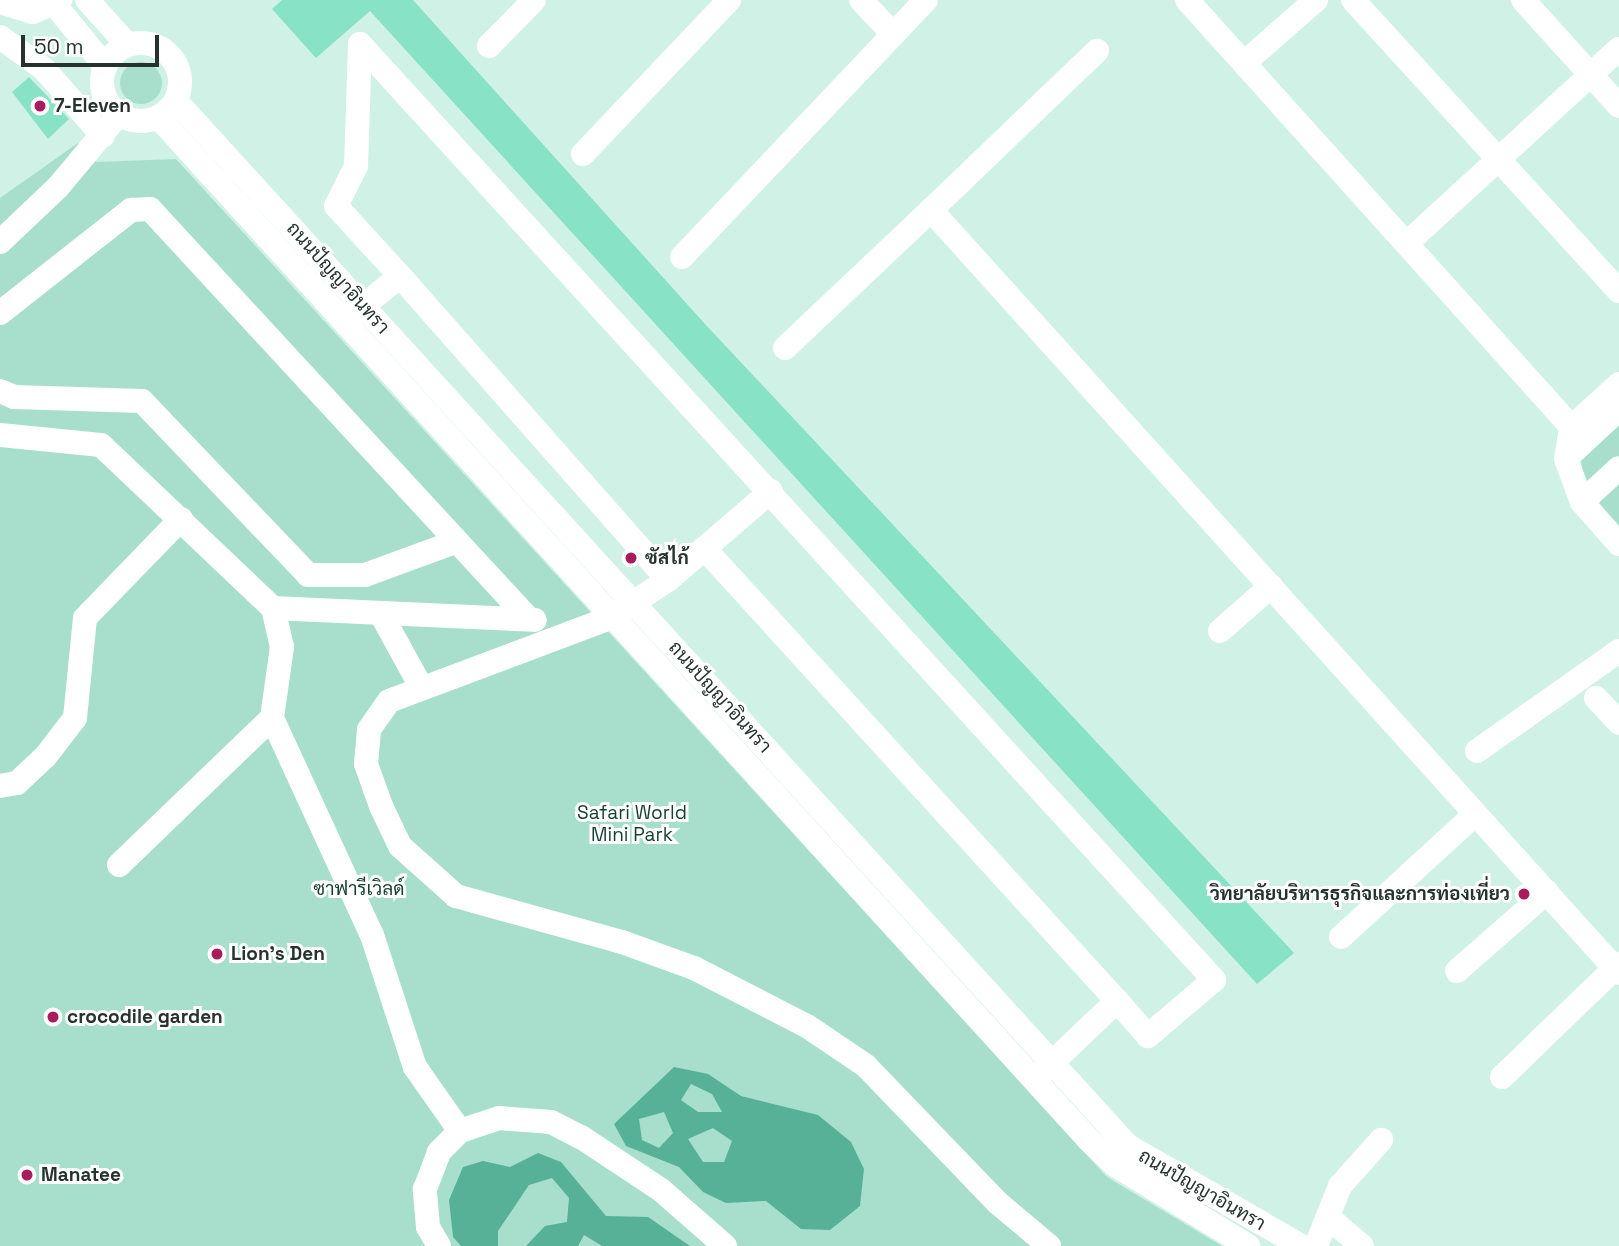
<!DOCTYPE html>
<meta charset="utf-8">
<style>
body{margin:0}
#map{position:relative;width:1619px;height:1246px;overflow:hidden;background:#d0f1e5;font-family:"Space Grotesk",Sarabun,sans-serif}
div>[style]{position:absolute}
.green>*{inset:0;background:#a7dfcc}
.round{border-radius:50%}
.water>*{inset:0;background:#56b196}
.building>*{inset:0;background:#88e2c6}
.minor>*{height:24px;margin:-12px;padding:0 12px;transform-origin:12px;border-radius:12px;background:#fff}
.minor>.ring{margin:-12px;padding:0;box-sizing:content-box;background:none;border:24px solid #fff;border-radius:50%}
.dots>*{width:19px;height:19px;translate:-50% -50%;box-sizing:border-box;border:4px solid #fff;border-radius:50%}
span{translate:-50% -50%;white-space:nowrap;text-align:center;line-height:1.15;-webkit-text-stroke:6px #fff;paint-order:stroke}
.poi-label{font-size:19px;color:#25322e;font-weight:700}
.left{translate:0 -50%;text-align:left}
.right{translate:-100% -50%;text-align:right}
.street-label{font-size:19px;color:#25322e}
.park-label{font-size:19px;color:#163f33}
.scale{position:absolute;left:21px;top:35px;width:138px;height:32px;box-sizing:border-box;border:4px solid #25322e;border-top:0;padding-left:9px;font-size:21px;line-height:24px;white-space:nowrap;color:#25322e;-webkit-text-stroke:5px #fff;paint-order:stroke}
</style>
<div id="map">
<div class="green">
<i class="round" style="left:120px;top:62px;width:42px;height:42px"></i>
<i style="clip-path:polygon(78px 143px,96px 162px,176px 159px,1107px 1177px,1222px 1246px,0 1246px,0 198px)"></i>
<i style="clip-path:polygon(1619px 399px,1619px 534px,1583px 494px,1580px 434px)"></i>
</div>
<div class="water">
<i style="clip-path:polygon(evenodd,674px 1067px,708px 1074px,741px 1096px,818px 1115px,851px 1142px,864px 1169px,860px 1206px,830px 1230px,801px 1229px,766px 1201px,726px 1203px,703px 1192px,679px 1167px,626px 1146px,614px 1124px,674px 1067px,691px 1084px,712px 1094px,722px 1112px,698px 1112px,681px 1100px,691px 1084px,674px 1067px,664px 1112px,673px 1133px,659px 1148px,642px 1140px,639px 1119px,664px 1112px,674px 1067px,713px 1128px,732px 1141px,724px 1162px,703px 1162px,688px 1139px,713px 1128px)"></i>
<i style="clip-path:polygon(538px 1153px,561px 1162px,606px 1216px,648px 1217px,690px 1246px,602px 1246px,584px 1235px,578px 1246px,526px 1246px,545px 1226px,567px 1222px,569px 1198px,552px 1178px,529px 1185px,498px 1231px,498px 1246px,461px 1246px,453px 1237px,449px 1200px,463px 1167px,483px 1161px,510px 1167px)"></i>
</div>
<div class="building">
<i style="clip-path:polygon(282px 0,413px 0,705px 324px,1294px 953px,1257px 984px,370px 11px,316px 58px,272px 9px)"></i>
<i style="clip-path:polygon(29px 77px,69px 119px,48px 139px,12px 92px)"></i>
</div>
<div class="minor">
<i style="left:87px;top:0;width:61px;rotate:47.7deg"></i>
<i style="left:861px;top:0;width:47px;rotate:46.7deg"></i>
<i style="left:1187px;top:0;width:593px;rotate:48.01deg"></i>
<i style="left:1353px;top:0;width:394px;rotate:47.6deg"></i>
<i style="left:1523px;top:0;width:143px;rotate:47.8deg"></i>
<i style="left:0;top:2px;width:34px;rotate:17deg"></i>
<i style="left:33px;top:12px;width:30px;rotate:-24deg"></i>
<i style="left:55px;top:5px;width:79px;rotate:50.7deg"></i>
<i style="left:0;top:37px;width:54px;rotate:36deg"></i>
<i style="left:44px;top:69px;width:89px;rotate:48.6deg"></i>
<i class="ring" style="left:102px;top:43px;width:54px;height:54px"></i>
<i style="left:360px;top:44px;width:1267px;rotate:47.62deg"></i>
<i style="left:1214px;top:980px;width:87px;rotate:139.7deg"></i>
<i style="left:1148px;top:1036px;width:47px;rotate:-131.5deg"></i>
<i style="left:489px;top:46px;width:64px;rotate:-45.6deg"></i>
<i style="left:1244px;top:63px;width:96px;rotate:-41.2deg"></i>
<i style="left:176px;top:101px;width:1414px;rotate:47.67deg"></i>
<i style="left:1128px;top:1146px;width:200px;rotate:30deg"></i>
<i style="left:159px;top:118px;width:1380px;rotate:47.7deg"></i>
<i style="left:1088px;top:1139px;width:37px;rotate:44deg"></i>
<i style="left:1115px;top:1165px;width:156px;rotate:31.3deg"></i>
<i style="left:583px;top:154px;width:212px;rotate:-46.5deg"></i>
<i style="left:931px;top:210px;width:230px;rotate:-43.8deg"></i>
<i style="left:0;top:242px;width:80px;rotate:-43.5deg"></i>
<i style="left:58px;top:187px;width:95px;rotate:-50.1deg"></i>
<i style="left:1407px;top:243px;width:287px;rotate:-42.5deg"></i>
<i style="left:682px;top:257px;width:354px;rotate:-46.5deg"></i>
<i style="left:400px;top:276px;width:405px;rotate:48.6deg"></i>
<i style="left:0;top:313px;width:167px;rotate:-38.2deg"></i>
<i style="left:131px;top:210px;width:19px;rotate:-3deg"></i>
<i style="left:150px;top:209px;width:556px;rotate:47.26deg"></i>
<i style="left:351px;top:316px;width:63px;rotate:-39.2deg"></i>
<i style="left:400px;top:276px;width:95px;rotate:-132.4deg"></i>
<i style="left:336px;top:206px;width:45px;rotate:-63.4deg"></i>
<i style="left:356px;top:166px;width:122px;rotate:-88.1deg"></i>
<i style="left:785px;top:348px;width:201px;rotate:-43.4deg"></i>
<i style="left:931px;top:210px;width:1027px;rotate:47.96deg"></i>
<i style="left:1619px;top:384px;width:65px;rotate:137.5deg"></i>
<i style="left:1571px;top:428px;width:31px;rotate:99deg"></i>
<i style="left:1566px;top:459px;width:46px;rotate:69.6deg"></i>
<i style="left:1582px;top:502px;width:56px;rotate:48.6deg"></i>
<i style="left:0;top:391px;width:15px;rotate:23deg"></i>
<i style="left:14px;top:397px;width:128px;rotate:1.8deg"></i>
<i style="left:142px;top:401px;width:240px;rotate:46.3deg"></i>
<i style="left:308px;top:575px;width:57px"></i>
<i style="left:365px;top:575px;width:96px;rotate:-20.1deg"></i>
<i style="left:0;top:435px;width:101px;rotate:5.7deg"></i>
<i style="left:101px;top:445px;width:237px;rotate:43.5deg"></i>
<i style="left:273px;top:608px;width:262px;rotate:2.6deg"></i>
<i style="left:1574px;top:451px;width:62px;rotate:-43deg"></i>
<i style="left:771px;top:491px;width:136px;rotate:139.2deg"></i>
<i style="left:668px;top:580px;width:69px;rotate:146.8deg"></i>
<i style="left:610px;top:618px;width:236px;rotate:159.4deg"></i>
<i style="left:389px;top:701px;width:35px;rotate:125deg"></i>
<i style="left:369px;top:730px;width:34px;rotate:95deg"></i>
<i style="left:366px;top:764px;width:45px;rotate:70.3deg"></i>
<i style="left:381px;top:806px;width:44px;rotate:64.6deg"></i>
<i style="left:400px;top:846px;width:75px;rotate:41.8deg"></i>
<i style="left:456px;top:896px;width:172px;rotate:15.5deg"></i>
<i style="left:622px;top:942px;width:77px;rotate:19.9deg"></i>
<i style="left:694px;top:968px;width:127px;rotate:27.2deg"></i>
<i style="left:807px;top:1026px;width:71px;rotate:34.1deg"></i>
<i style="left:866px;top:1066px;width:190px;rotate:46.1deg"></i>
<i style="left:998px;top:1203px;width:67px;rotate:40.1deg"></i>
<i style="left:1582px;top:502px;width:50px;rotate:-42.6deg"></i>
<i style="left:704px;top:548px;width:613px;rotate:47.64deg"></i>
<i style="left:1117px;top:1001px;width:108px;rotate:136.5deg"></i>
<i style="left:381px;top:614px;width:81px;rotate:61.2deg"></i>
<i style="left:1220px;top:631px;width:68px;rotate:-41.4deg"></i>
<i style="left:1596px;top:698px;width:34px;rotate:47deg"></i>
<i style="left:272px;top:718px;width:239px;rotate:65.3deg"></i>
<i style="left:372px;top:935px;width:139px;rotate:72deg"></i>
<i style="left:415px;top:1067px;width:78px;rotate:54.9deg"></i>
<i style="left:1477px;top:751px;width:174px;rotate:-35.2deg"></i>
<i style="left:0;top:786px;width:17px;rotate:-10deg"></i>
<i style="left:17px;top:783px;width:38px;rotate:-43deg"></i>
<i style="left:45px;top:757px;width:49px;rotate:-52.4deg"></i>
<i style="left:75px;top:718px;width:100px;rotate:-84.3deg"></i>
<i style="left:85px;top:618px;width:138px;rotate:-45.9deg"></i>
<i style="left:119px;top:865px;width:212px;rotate:-43.9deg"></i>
<i style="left:272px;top:718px;width:72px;rotate:-82deg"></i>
<i style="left:282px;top:647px;width:40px;rotate:-103deg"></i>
<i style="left:1341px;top:937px;width:182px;rotate:-42.5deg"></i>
<i style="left:1457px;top:971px;width:120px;rotate:-41.3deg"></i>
<i style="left:1502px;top:1077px;width:163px;rotate:-44deg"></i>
<i style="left:1329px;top:1218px;width:43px;rotate:40.3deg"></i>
<i style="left:439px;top:1246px;width:22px;rotate:-120deg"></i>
<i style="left:428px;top:1227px;width:38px;rotate:-95deg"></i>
<i style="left:425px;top:1189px;width:40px;rotate:-69deg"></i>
<i style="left:439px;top:1152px;width:30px;rotate:-45deg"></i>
<i style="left:460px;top:1131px;width:41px;rotate:-18.4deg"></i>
<i style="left:499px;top:1118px;width:52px;rotate:4.4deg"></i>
<i style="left:551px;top:1122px;width:34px;rotate:27deg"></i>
<i style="left:581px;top:1137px;width:96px;rotate:33.5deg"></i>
<i style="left:661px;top:1190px;width:85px;rotate:41.2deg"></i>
<i style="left:1316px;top:1246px;width:65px;rotate:-68.2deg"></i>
<i style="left:1340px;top:1186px;width:62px;rotate:-48.3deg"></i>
</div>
<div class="dots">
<i style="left:40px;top:106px;background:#a91c5c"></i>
<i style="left:631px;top:558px;background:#a91c5c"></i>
<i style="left:1524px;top:894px;background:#a91c5c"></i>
<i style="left:217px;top:954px;background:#a91c5c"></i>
<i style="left:53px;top:1017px;background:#a91c5c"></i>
<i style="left:27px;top:1175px;background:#a91c5c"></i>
</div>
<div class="poi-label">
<span class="left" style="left:54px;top:106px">7-Eleven</span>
<span class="left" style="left:645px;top:558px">ซัสไก้</span>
<span class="right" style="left:1510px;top:894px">วิทยาลัยบริหารธุรกิจและการท่องเที่ยว</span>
<span class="left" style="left:231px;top:954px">Lion's Den</span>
<span class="left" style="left:67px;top:1017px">crocodile garden</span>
<span class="left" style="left:41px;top:1175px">Manatee</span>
</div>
<div class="street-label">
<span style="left:338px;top:278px;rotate:48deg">ถนนปัญญาอินทรา</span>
<span style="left:720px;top:697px;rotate:48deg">ถนนปัญญาอินทรา</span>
<span style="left:1202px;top:1190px;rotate:30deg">ถนนปัญญาอินทรา</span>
</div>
<div class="park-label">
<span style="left:632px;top:824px">Safari World<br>Mini Park</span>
<span style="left:359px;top:889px">ซาฟารีเวิลด์</span>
</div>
<div class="scale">50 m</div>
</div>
